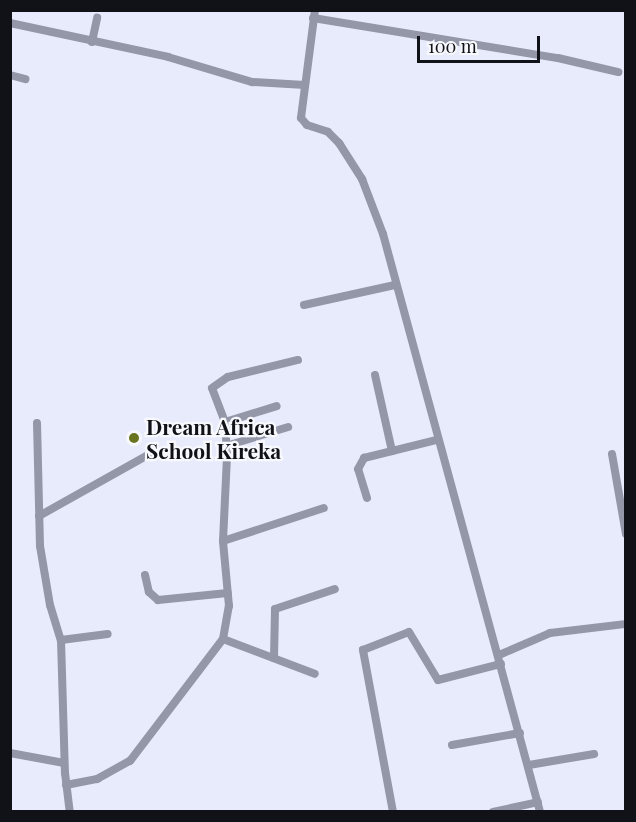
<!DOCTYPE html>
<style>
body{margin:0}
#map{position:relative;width:636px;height:822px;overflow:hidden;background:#e8ebfb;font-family:"Playfair Display",serif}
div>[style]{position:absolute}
.minor>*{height:8px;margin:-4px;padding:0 4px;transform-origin:4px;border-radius:4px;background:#9497a8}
.dots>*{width:16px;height:16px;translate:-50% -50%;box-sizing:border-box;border:3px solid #f8f9fd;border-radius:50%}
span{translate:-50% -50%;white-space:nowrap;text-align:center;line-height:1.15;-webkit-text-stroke:4.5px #f8f9fd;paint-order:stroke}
.poi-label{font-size:21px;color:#111118;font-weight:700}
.left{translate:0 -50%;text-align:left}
.frame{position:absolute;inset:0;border:12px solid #111118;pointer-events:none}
.scale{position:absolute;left:417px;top:36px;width:123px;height:27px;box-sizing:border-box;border:3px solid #111118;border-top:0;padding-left:8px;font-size:18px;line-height:21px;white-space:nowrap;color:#111118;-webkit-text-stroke:4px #f8f9fd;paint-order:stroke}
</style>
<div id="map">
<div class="minor">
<i style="left:315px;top:10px;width:109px;rotate:97.4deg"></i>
<i style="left:301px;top:118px;width:9px;rotate:49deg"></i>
<i style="left:307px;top:125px;width:22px;rotate:18deg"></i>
<i style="left:328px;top:132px;width:16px;rotate:45deg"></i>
<i style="left:339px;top:143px;width:43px;rotate:57.4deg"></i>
<i style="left:362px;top:179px;width:59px;rotate:69.1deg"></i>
<i style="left:383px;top:234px;width:599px;rotate:74.8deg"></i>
<i style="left:313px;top:18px;width:248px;rotate:9.3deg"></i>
<i style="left:558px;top:58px;width:62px;rotate:13.1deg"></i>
<i style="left:10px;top:23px;width:162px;rotate:12.1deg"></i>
<i style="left:168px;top:57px;width:88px;rotate:16.6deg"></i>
<i style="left:252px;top:82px;width:53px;rotate:3.2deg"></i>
<i style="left:92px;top:42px;width:25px;rotate:-78deg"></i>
<i style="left:10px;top:75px;width:16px;rotate:15deg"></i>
<i style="left:304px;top:305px;width:93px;rotate:-12.4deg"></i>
<i style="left:375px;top:375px;width:78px;rotate:77.4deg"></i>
<i style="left:225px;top:422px;width:54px;rotate:-17.1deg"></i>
<i style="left:37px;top:423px;width:123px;rotate:88.6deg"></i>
<i style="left:40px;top:546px;width:60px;rotate:80.4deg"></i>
<i style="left:50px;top:605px;width:37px;rotate:73deg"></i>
<i style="left:61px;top:640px;width:133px;rotate:88.3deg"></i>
<i style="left:65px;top:773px;width:39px;rotate:83deg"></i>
<i style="left:226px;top:446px;width:65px;rotate:-17deg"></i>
<i style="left:612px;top:454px;width:81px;rotate:80.1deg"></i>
<i style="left:367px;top:498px;width:30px;rotate:-107deg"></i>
<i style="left:358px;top:469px;width:13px;rotate:-61deg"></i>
<i style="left:364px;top:458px;width:74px;rotate:-14deg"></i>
<i style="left:39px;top:516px;width:131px;rotate:-29.3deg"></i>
<i style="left:223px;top:541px;width:106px;rotate:-18.1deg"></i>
<i style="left:145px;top:575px;width:17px;rotate:77deg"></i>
<i style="left:149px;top:592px;width:12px;rotate:42deg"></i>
<i style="left:158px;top:600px;width:70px;rotate:-5.7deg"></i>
<i style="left:223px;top:639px;width:98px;rotate:20.8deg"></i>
<i style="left:61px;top:640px;width:47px;rotate:-7.3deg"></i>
<i style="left:499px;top:655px;width:56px;rotate:-23.3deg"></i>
<i style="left:550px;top:633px;width:77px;rotate:-6.8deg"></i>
<i style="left:274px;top:658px;width:49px;rotate:-88.8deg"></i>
<i style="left:275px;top:609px;width:63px;rotate:-18.4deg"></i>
<i style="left:452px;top:745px;width:69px;rotate:-10deg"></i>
<i style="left:10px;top:753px;width:55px;rotate:10.5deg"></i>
<i style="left:529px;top:765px;width:66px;rotate:-9.6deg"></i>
<i style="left:66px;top:785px;width:32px;rotate:-11deg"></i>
<i style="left:97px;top:779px;width:38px;rotate:-29deg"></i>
<i style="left:130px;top:761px;width:153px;rotate:-52.7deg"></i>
<i style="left:223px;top:639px;width:34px;rotate:-80deg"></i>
<i style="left:229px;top:606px;width:65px;rotate:-95.3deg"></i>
<i style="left:223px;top:541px;width:84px;rotate:-87.3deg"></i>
<i style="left:227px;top:457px;width:35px;rotate:-93deg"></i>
<i style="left:225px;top:422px;width:36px;rotate:-111deg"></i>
<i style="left:212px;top:388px;width:19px;rotate:-35deg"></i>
<i style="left:228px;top:377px;width:72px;rotate:-13.7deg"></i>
<i style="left:393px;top:812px;width:165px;rotate:-100.5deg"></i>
<i style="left:363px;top:650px;width:49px;rotate:-21.4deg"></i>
<i style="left:409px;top:632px;width:56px;rotate:58.9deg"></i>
<i style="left:438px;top:680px;width:65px;rotate:-14.3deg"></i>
<i style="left:493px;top:812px;width:46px;rotate:-12.5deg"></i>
</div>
<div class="dots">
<i style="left:134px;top:438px;background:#6a751f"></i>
</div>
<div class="poi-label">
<span class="left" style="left:146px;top:438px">Dream Africa<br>School Kireka</span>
</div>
<div class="frame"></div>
<div class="scale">100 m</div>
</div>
